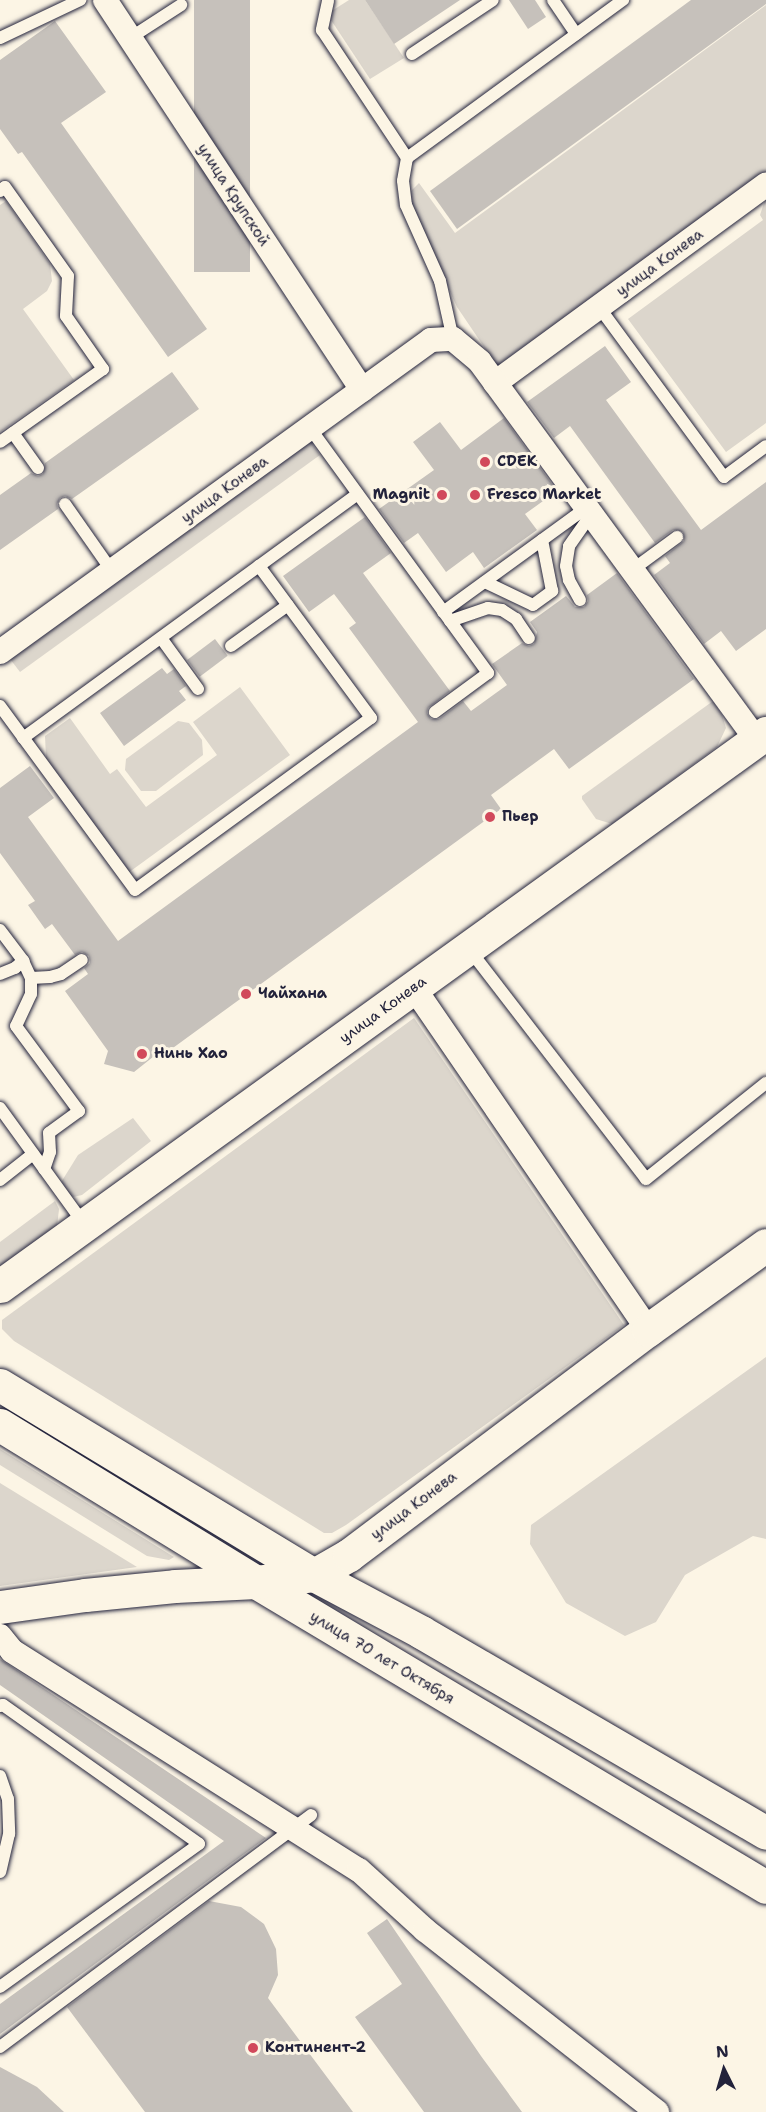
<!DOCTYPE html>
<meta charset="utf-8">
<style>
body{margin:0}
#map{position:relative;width:766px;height:2112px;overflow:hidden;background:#fcf5e5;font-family:"Shantell Sans",sans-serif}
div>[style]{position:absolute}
.green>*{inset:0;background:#dcd6cc}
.building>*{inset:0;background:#c6c1bb;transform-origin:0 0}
.roads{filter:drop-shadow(0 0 2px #22223b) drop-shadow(0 0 2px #22223b)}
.service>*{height:12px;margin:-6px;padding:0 6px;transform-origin:6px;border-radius:6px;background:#fcf5e5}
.minor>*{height:24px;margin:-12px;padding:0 12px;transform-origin:12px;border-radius:12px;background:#fcf5e5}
.primary>*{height:33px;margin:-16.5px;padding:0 16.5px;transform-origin:16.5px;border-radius:16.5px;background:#fcf5e5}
.dots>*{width:16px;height:16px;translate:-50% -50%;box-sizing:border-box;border:3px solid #fcf5e5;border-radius:50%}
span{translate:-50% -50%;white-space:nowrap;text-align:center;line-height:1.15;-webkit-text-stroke:6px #fcf5e5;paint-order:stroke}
.street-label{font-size:15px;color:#22223b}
.poi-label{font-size:15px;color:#22223b;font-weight:700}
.left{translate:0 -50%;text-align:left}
.right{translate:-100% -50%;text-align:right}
.north{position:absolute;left:694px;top:2040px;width:60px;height:60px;-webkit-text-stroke:4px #fcf5e5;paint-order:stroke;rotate:355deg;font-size:16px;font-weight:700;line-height:24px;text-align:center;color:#22223b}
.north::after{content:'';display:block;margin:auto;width:21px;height:27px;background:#22223b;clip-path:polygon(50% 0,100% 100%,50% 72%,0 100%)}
</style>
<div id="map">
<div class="green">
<i style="clip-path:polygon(349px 0,365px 0,404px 58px,370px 79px,327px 14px)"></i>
<i style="clip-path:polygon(766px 5px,766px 172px,497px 366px,457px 307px,411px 206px,410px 192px,419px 183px,455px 233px)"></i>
<i style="clip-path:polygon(766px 197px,766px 423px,726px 452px,628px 319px,763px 220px,760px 215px)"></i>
<i style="clip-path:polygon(6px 201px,50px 264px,52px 281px,47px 291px,23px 309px,74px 380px,0 432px,0 205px)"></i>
<i style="clip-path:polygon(310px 441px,320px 455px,20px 672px,7px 655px)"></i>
<i style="clip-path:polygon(240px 687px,290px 755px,128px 873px,46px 758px,45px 736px,70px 718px,110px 774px,117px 769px,146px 807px,217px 755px,193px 722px)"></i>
<i style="clip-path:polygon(713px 701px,722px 715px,726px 728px,717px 747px,612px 824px,596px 819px,582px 799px,582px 796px)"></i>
<i style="clip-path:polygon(178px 721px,189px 723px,202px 740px,203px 755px,156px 791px,141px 791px,125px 770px,126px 759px)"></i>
<i style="clip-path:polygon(414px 1018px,624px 1325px,346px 1525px,332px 1533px,324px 1533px,14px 1341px,2px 1329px,2px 1320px)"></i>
<i style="clip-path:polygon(133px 1118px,151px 1141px,82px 1195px,73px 1197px,68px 1194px,60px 1184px,78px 1155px)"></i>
<i style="clip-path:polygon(55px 1201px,59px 1209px,57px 1227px,0 1268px,0 1242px)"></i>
<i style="clip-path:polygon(766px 1357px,766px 1539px,753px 1536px,685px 1575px,656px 1622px,625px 1636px,566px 1603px,530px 1544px,531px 1525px)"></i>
<i style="clip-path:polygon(0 1449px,174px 1557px,169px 1560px,147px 1556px,0 1465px)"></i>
<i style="clip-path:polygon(0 1483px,137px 1567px,0 1586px)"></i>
</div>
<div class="building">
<i style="left:194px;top:0;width:56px;height:272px"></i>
<i style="clip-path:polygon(365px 0,460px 0,394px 44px)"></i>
<i style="clip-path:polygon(509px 0,535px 0,546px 17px,528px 29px)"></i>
<i style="clip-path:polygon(691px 0,766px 0,766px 4px,457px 229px,430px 191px)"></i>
<i style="clip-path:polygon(55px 21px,106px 92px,61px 123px,207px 329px,168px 357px,22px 152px,18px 154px,0 129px,0 60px)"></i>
<i style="clip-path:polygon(605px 346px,631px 382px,606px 400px,701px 530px,766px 482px,766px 629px,736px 651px,721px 631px,704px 644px,654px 575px,670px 563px,665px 556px,684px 541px,683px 532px,673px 530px,655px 543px,570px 426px,554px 438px,527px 402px)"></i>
<i style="clip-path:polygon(172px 372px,199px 409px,72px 499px,65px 496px,60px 498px,57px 504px,58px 509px,0 550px,0 495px,31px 473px,38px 476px,43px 474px,45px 463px)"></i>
<i style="clip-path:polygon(504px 418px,557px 491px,525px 514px,537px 530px,484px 568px,473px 552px,446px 572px,418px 533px,404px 543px,379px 509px,434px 470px,413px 442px,440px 422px,461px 450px)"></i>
<i style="clip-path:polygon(365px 517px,391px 553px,363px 573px,450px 691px,428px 708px,427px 713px,431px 719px,439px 719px,463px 701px,471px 711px,507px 685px,492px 664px,522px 643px,529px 646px,534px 644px,537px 632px,530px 622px,566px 596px,575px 607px,584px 607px,588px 601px,587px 595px,617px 573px,694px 679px,569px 769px,554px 749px,491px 795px,501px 809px,166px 1053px,163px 1049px,134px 1072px,104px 1064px,108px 1051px,65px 991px,88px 974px,84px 968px,90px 963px,89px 956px,82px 952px,75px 955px,52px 924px,45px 929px,28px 905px,35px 901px,0 853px,0 788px,30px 766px,54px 798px,28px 817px,118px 941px,418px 722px,349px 628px,356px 623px,334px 594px,309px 612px,283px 576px)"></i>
<i style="left:215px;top:639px;width:21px;height:35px;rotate:53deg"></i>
<i style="clip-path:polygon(162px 668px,167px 674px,174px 669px,186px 686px,179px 691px,186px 700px,124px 746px,100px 713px)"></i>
<i style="clip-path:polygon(0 1659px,266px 1838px,0 2034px,0 2004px,224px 1841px,0 1685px)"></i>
<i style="clip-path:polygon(209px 1901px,241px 1907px,264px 1924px,276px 1949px,278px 1975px,268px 1998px,353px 2112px,145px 2112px,67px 2007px)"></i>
<i style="clip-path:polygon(387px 1919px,481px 2056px,522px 2112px,424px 2112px,355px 2017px,402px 1984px,367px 1933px)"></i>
<i style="clip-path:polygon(0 2067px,37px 2087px,64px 2112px,0 2112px)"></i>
</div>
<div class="roads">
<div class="service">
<i style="left:553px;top:0;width:41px;rotate:55.9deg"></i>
<i style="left:328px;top:1px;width:30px;rotate:102deg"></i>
<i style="left:322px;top:30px;width:154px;rotate:56.4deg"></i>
<i style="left:407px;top:158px;width:23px;rotate:100deg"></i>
<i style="left:403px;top:181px;width:24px;rotate:83deg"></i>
<i style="left:406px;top:205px;width:83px;rotate:65.9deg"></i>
<i style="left:440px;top:281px;width:59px;rotate:77.4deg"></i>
<i style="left:0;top:38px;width:89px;rotate:-25.4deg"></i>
<i style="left:130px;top:38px;width:61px;rotate:-32.9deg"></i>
<i style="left:412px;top:54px;width:97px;rotate:-33.7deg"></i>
<i style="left:407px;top:158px;width:268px;rotate:-36.2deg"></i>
<i style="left:0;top:191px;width:6px;rotate:-39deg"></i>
<i style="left:5px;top:187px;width:109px;rotate:54.7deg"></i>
<i style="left:68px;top:276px;width:40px;rotate:92.9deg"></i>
<i style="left:66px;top:316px;width:65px;rotate:55.1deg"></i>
<i style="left:103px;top:369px;width:126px;rotate:144.7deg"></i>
<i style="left:599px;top:307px;width:211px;rotate:53.7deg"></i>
<i style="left:724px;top:477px;width:52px;rotate:-36.4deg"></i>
<i style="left:310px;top:428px;width:303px;rotate:54deg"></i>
<i style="left:488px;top:673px;width:66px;rotate:143.7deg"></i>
<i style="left:13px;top:433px;width:43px;rotate:54.5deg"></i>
<i style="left:65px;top:504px;width:82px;rotate:55deg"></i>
<i style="left:632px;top:570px;width:56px;rotate:-36.3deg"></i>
<i style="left:485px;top:582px;width:53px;rotate:25.6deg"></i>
<i style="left:533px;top:605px;width:24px;rotate:-36deg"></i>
<i style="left:552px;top:591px;width:52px;rotate:-101.1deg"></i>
<i style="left:580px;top:600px;width:23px;rotate:-119deg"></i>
<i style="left:569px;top:580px;width:14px;rotate:-102deg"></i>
<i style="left:566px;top:566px;width:20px;rotate:-81deg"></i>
<i style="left:569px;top:546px;width:38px;rotate:-55deg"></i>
<i style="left:443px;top:612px;width:177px;rotate:-36deg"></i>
<i style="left:450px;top:621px;width:40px;rotate:-18.9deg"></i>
<i style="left:488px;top:608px;width:14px;rotate:8deg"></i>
<i style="left:502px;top:610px;width:17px;rotate:33deg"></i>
<i style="left:516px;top:619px;width:23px;rotate:56deg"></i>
<i style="left:161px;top:638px;width:63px;rotate:54deg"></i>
<i style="left:231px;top:646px;width:70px;rotate:-35.7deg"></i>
<i style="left:0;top:706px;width:228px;rotate:53.7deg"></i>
<i style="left:135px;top:890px;width:292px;rotate:-36.1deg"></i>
<i style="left:371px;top:718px;width:189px;rotate:-126.4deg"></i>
<i style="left:23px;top:738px;width:414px;rotate:-36.1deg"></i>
<i style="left:0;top:930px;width:39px;rotate:53deg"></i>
<i style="left:23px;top:961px;width:19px;rotate:65deg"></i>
<i style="left:31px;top:978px;width:16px;rotate:90deg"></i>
<i style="left:31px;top:994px;width:35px;rotate:115deg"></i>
<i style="left:16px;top:1026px;width:106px;rotate:53.5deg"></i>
<i style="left:79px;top:1111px;width:37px;rotate:144deg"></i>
<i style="left:49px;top:1133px;width:19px;rotate:87deg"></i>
<i style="left:50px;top:1152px;width:18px;rotate:109deg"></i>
<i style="left:469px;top:949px;width:290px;rotate:52.4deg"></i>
<i style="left:646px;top:1179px;width:154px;rotate:-38.7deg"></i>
<i style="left:0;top:974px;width:16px;rotate:-22deg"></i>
<i style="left:15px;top:968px;width:11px;rotate:-41deg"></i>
<i style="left:31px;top:978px;width:19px;rotate:-3deg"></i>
<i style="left:50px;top:977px;width:11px;rotate:-15deg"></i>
<i style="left:61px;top:974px;width:25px;rotate:-34deg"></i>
<i style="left:0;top:1108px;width:143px;rotate:54.1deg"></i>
<i style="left:0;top:1180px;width:42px;rotate:-38.2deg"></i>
<i style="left:0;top:1706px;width:3px;rotate:-18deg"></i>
<i style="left:3px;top:1705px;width:240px;rotate:35.3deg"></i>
<i style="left:199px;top:1844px;width:245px;rotate:144.3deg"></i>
<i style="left:0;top:1776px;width:24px;rotate:71deg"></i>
<i style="left:8px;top:1799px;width:35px;rotate:88deg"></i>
<i style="left:9px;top:1834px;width:39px;rotate:103deg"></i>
<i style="left:0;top:2047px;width:388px;rotate:-36.7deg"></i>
</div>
<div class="minor">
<i style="left:105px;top:0;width:467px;rotate:56.6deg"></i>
<i style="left:495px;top:383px;width:336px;rotate:-36.2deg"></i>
<i style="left:0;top:652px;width:532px;rotate:-35.9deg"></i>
<i style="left:431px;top:340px;width:22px;rotate:-3deg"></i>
<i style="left:453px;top:339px;width:35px;rotate:40deg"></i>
<i style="left:480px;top:362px;width:469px;rotate:53.8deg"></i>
<i style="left:414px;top:988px;width:414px;rotate:55.6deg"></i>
<i style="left:0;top:1636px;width:19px;rotate:51deg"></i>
<i style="left:12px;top:1651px;width:410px;rotate:32.3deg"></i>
<i style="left:359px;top:1870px;width:89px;rotate:42.3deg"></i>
<i style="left:425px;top:1930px;width:295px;rotate:38.1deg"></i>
</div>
<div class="primary">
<i style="left:0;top:1286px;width:945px;rotate:-35.83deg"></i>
<i style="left:0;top:1385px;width:367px;rotate:31.2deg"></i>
<i style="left:314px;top:1575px;width:121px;rotate:28deg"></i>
<i style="left:421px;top:1632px;width:399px;rotate:30.2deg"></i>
<i style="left:0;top:1425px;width:300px;rotate:31.5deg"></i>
<i style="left:256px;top:1582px;width:594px;rotate:30.88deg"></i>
<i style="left:0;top:1607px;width:86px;rotate:-8deg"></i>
<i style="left:85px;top:1595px;width:90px;rotate:-5.7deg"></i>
<i style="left:175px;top:1586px;width:81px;rotate:-2.8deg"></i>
<i style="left:256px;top:1582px;width:58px;rotate:-6.9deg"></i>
<i style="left:314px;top:1575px;width:40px;rotate:-29.7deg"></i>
<i style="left:349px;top:1555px;width:374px;rotate:-37deg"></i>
<i style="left:648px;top:1330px;width:145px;rotate:-35.8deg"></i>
</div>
</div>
<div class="dots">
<i style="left:485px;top:462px;background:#d1495b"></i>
<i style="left:442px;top:495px;background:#d1495b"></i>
<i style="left:475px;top:495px;background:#d1495b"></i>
<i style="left:490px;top:817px;background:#d1495b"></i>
<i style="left:246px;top:994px;background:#d1495b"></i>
<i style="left:142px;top:1054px;background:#d1495b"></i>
<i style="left:253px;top:2048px;background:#d1495b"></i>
</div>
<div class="street-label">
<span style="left:233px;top:195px;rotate:57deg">улица Крупской</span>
<span style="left:660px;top:263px;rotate:-36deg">улица Конева</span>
<span style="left:225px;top:490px;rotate:-36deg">улица Конева</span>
<span style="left:383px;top:1010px;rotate:-36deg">улица Конева</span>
<span style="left:414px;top:1506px;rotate:-37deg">улица Конева</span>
<span style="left:382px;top:1658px;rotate:31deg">улица 70 лет Октября</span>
</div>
<div class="poi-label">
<span class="left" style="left:497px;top:462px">CDEK</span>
<span class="right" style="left:430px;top:495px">Magnit</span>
<span class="left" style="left:487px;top:495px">Fresco Market</span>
<span class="left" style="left:502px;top:817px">Пьер</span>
<span class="left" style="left:258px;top:994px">Чайхана</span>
<span class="left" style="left:154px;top:1054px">Нинь Хао</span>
<span class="left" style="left:265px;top:2048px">Континент-2</span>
</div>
<div class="north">N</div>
</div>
